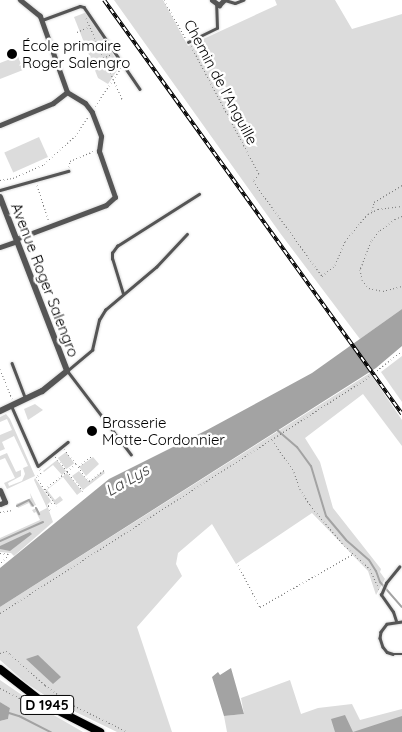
<!DOCTYPE html>
<meta charset="utf-8">
<style>
body{margin:0}
#map{position:relative;width:402px;height:732px;overflow:hidden;background:#fff;font-family:Quicksand,sans-serif}
div>[style]{position:absolute}
.green>*{inset:0;background:#dcdcdc;transform-origin:0 0}
.water>*{inset:0;background:#a3a3a3}
.stream>*{height:2px;margin:-1px;padding:0 1px;transform-origin:1px;border-radius:1px;background:#a3a3a3}
.path>*{height:1px;margin-top:-0.5px;transform-origin:0;background:repeating-linear-gradient(90deg,#777 0 1px,transparent 0 3.5px)}
.roads{filter:drop-shadow(0 0 1px #dbdbdb) drop-shadow(0 0 1px #dbdbdb)}
.service>*{height:2.5px;margin:-1.25px;padding:0 1.25px;transform-origin:1.25px;border-radius:1.25px;background:#555}
.minor>*{height:5px;margin:-2.5px;padding:0 2.5px;transform-origin:2.5px;border-radius:2.5px;background:#555}
.tertiary>*{height:6px;margin:-3px;padding:0 3px;transform-origin:3px;border-radius:3px;background:#555}
.primary>*{height:8px;margin:-4px;padding:0 4px;transform-origin:4px;border-radius:4px;background:#000}
.rail>*{height:4px;margin-top:-2px;transform-origin:0;background:repeating-linear-gradient(90deg,#fff 0 5.5px,#000 0 11px);box-sizing:border-box;border-block:1px solid #000}
.dots>*{width:14px;height:14px;translate:-50% -50%;box-sizing:border-box;border:2px solid #fff;border-radius:50%}
span{translate:-50% -50%;white-space:nowrap;text-align:center;line-height:1.15;-webkit-text-stroke:5px #fff;paint-order:stroke}
.shield-label span{padding:1px 4px;background:#fff;border:1px solid;border-radius:4px;-webkit-text-stroke-width:0}
.shield-label{font-size:14px;color:#000;font-weight:700}
.poi-label{font-size:15px;color:#000}
.left{translate:0 -50%;text-align:left}
.street-label{font-size:15px;color:#000}
.water-label{font-size:16px;color:#444;font-style:italic}
</style>
<div id="map">
<div class="green">
<i style="clip-path:polygon(114px 0,163px 0,188px 46px,277px 5px,275px 0,335px 0,352px 29px,402px 14px,402px 309px,360px 339px,280px 233px)"></i>
<i style="clip-path:polygon(87px 12px,120px 66px,108px 84px,98px 78px,74px 17px)"></i>
<i style="clip-path:polygon(18px 56px,23px 70px,0 79px,0 63px)"></i>
<i style="left:39px;top:137px;width:22px;height:38px;rotate:66deg"></i>
<i style="clip-path:polygon(402px 356px,402px 402px,381px 372px)"></i>
<i style="clip-path:polygon(370px 373px,402px 420px,402px 446px,363px 394px,305px 438px,320px 462px,333px 508px,381px 569px,380px 572px,385px 579px,376px 595px,368px 571px,312px 513px,236px 564px,212px 524px,178px 553px,176px 564px,182px 576px,137px 627px,172px 732px,117px 732px,55px 702px,26px 683px,0 660px,0 607px)"></i>
<i style="clip-path:polygon(35px 404px,43px 410px,28px 420px,24px 409px)"></i>
<i style="clip-path:polygon(6px 414px,10px 419px,35px 476px,7px 489px,4px 483px,15px 478px,5px 458px,0 460px,0 456px,7px 453px,16px 472px,21px 470px,21px 476px,8px 483px,9px 486px,22px 481px,25px 474px,23px 468px,28px 466px,14px 436px,2px 442px,5px 449px,0 451px,0 435px,12px 430px,7px 419px,0 422px,0 417px)"></i>
<i style="left:66px;top:452px;width:14px;height:10px;rotate:54deg"></i>
<i style="clip-path:polygon(93px 457px,99px 464px,86px 476px,79px 467px)"></i>
<i style="clip-path:polygon(57px 460px,66px 471px,62px 475px,53px 465px,44px 472px,43px 471px)"></i>
<i style="clip-path:polygon(79px 471px,89px 482px,103px 471px,105px 473px,83px 490px,72px 476px)"></i>
<i style="clip-path:polygon(67px 473px,82px 491px,77px 495px,63px 477px,47px 490px,55px 500px,60px 496px,63px 500px,56px 505px,45px 491px)"></i>
<i style="clip-path:polygon(35px 478px,51px 501px,47px 505px,53px 522px,14px 556px,11px 553px,0 552px,0 538px,40px 520px,36px 512px,34px 513px,32px 510px,37px 508px,39px 512px,47px 508px,34px 480px)"></i>
<i style="clip-path:polygon(30px 493px,36px 505px,31px 507px,29px 503px,18px 508px,16px 504px,31px 498px)"></i>
<i style="clip-path:polygon(0 680px,38px 706px,83px 732px,0 732px,0 721px,8px 719px,10px 708px,0 702px)"></i>
<i style="clip-path:polygon(290px 680px,301px 714px,318px 708px,352px 704px,360px 720px,402px 709px,402px 732px,227px 732px,224px 716px,244px 714px,241px 698px)"></i>
</div>
<div class="water">
<i style="clip-path:polygon(402px 309px,402px 346px,376px 368px,0 607px,0 568px,109px 479px,207px 430px,312px 373px)"></i>
<i style="clip-path:polygon(30px 532px,32px 534px,10px 551px,0 549px,0 546px)"></i>
<i style="clip-path:polygon(38px 655px,61px 677px,53px 684px,26px 659px)"></i>
<i style="clip-path:polygon(231px 668px,244px 714px,224px 716px,212px 677px,218px 672px,220px 675px)"></i>
<i style="clip-path:polygon(0 702px,10px 708px,8px 719px,0 721px)"></i>
<i style="clip-path:polygon(345px 715px,353px 732px,402px 716px,402px 732px,335px 732px,331px 719px)"></i>
</div>
<div class="stream">
<i style="left:276px;top:429px;width:28px;rotate:41deg"></i>
<i style="left:297px;top:447px;width:24px;rotate:54deg"></i>
<i style="left:311px;top:466px;width:52px;rotate:73.3deg"></i>
<i style="left:326px;top:516px;width:31px;rotate:50deg"></i>
<i style="left:346px;top:540px;width:30px;rotate:41deg"></i>
<i style="left:369px;top:560px;width:13px;rotate:58deg"></i>
<i style="left:376px;top:571px;width:12px;rotate:70deg"></i>
<i style="left:380px;top:582px;width:33px;rotate:49deg"></i>
<i style="left:17px;top:506px;width:13px;rotate:-27deg"></i>
<i style="left:29px;top:500px;width:7px;rotate:56deg"></i>
<i style="left:36px;top:508px;width:7px;rotate:63deg"></i>
<i style="left:0;top:541px;width:47px;rotate:-23.8deg"></i>
<i style="left:9px;top:713px;width:10px;rotate:17deg"></i>
<i style="left:19px;top:716px;width:36px;rotate:27deg"></i>
</div>
<div class="path">
<i style="left:164px;top:0;width:45px;rotate:60.6deg"></i>
<i style="left:86px;top:18px;width:89px;rotate:66deg"></i>
<i style="left:77px;top:32px;width:12px;rotate:-24deg"></i>
<i style="left:191px;top:46px;width:145px;rotate:62deg"></i>
<i style="left:259px;top:174px;width:9px;rotate:131deg"></i>
<i style="left:253px;top:181px;width:117px;rotate:54deg"></i>
<i style="left:322px;top:276px;width:17px;rotate:-40deg"></i>
<i style="left:335px;top:265px;width:26px;rotate:-67deg"></i>
<i style="left:345px;top:241px;width:35px;rotate:-50deg"></i>
<i style="left:368px;top:214px;width:11px;rotate:-27deg"></i>
<i style="left:378px;top:209px;width:24px;rotate:-7deg"></i>
<i style="left:90px;top:63px;width:24px;rotate:-22deg"></i>
<i style="left:95px;top:106px;width:46px;rotate:-55.6deg"></i>
<i style="left:69px;top:167px;width:6px;rotate:-81deg"></i>
<i style="left:70px;top:161px;width:25px;rotate:-23deg"></i>
<i style="left:0;top:180px;width:13px;rotate:-9deg"></i>
<i style="left:13px;top:178px;width:34px;rotate:-24deg"></i>
<i style="left:44px;top:164px;width:42px;rotate:-42.1deg"></i>
<i style="left:75px;top:136px;width:23px;rotate:-56deg"></i>
<i style="left:37px;top:185px;width:38px;rotate:72deg"></i>
<i style="left:372px;top:211px;width:9px;rotate:-77deg"></i>
<i style="left:374px;top:202px;width:33px;rotate:-31deg"></i>
<i style="left:402px;top:216px;width:8px;rotate:157deg"></i>
<i style="left:395px;top:219px;width:20px;rotate:143deg"></i>
<i style="left:379px;top:231px;width:13px;rotate:129deg"></i>
<i style="left:371px;top:241px;width:30px;rotate:111deg"></i>
<i style="left:360px;top:269px;width:11px;rotate:80deg"></i>
<i style="left:362px;top:280px;width:11px;rotate:49deg"></i>
<i style="left:369px;top:288px;width:14px;rotate:12deg"></i>
<i style="left:383px;top:291px;width:20px;rotate:-15deg"></i>
<i style="left:0;top:369px;width:32px;rotate:68deg"></i>
<i style="left:272px;top:440px;width:39px;rotate:55deg"></i>
<i style="left:294px;top:472px;width:18px;rotate:71deg"></i>
<i style="left:300px;top:489px;width:19px;rotate:58deg"></i>
<i style="left:310px;top:505px;width:50px;rotate:49.9deg"></i>
<i style="left:342px;top:543px;width:38px;rotate:43deg"></i>
<i style="left:370px;top:569px;width:22px;rotate:66deg"></i>
<i style="left:64px;top:449px;width:19px;rotate:51deg"></i>
<i style="left:79px;top:466px;width:16px;rotate:-38deg"></i>
<i style="left:40px;top:469px;width:4px;rotate:76deg"></i>
<i style="left:41px;top:473px;width:6px;rotate:141deg"></i>
<i style="left:36px;top:477px;width:35px;rotate:55deg"></i>
<i style="left:45px;top:489px;width:28px;rotate:-39deg"></i>
<i style="left:67px;top:471px;width:19px;rotate:-129deg"></i>
<i style="left:83px;top:491px;width:26px;rotate:-129deg"></i>
<i style="left:67px;top:471px;width:11px;rotate:-38deg"></i>
<i style="left:76px;top:464px;width:21px;rotate:53deg"></i>
<i style="left:89px;top:481px;width:19px;rotate:-36deg"></i>
<i style="left:50px;top:510px;width:5px;rotate:-112deg"></i>
<i style="left:48px;top:505px;width:5px;rotate:-37deg"></i>
<i style="left:0;top:512px;width:13px;rotate:-9deg"></i>
<i style="left:0;top:553px;width:9px;rotate:6deg"></i>
<i style="left:9px;top:554px;width:13px;rotate:132deg"></i>
<i style="left:238px;top:565px;width:47px;rotate:62.4deg"></i>
<i style="left:260px;top:607px;width:107px;rotate:-29.7deg"></i>
<i style="left:0;top:613px;width:431px;rotate:-32.6deg"></i>
<i style="left:363px;top:381px;width:49px;rotate:-37.6deg"></i>
<i style="left:0;top:653px;width:6px;rotate:-18deg"></i>
<i style="left:6px;top:651px;width:5px;rotate:37deg"></i>
<i style="left:10px;top:654px;width:47px;rotate:41.5deg"></i>
<i style="left:45px;top:685px;width:32px;rotate:36deg"></i>
<i style="left:71px;top:704px;width:64px;rotate:26.2deg"></i>
<i style="left:0;top:688px;width:38px;rotate:27deg"></i>
</div>
<div class="roads">
<div class="service">
<i style="left:225px;top:0;width:10px;rotate:17deg"></i>
<i style="left:235px;top:3px;width:9px;rotate:-21deg"></i>
<i style="left:42px;top:20px;width:40px;rotate:-20.2deg"></i>
<i style="left:80px;top:6px;width:4px;rotate:14deg"></i>
<i style="left:84px;top:7px;width:99px;rotate:55.7deg"></i>
<i style="left:188px;top:42px;width:32px;rotate:-26deg"></i>
<i style="left:217px;top:28px;width:23px;rotate:-92deg"></i>
<i style="left:0;top:190px;width:71px;rotate:-15.6deg"></i>
<i style="left:123px;top:294px;width:37px;rotate:-107deg"></i>
<i style="left:112px;top:259px;width:6px;rotate:-90deg"></i>
<i style="left:112px;top:253px;width:9px;rotate:-54deg"></i>
<i style="left:117px;top:246px;width:97px;rotate:-32.4deg"></i>
<i style="left:12px;top:363px;width:36px;rotate:69deg"></i>
<i style="left:12px;top:407px;width:64px;rotate:66.2deg"></i>
<i style="left:38px;top:466px;width:38px;rotate:-39deg"></i>
<i style="left:131px;top:455px;width:106px;rotate:-127.3deg"></i>
<i style="left:67px;top:371px;width:33px;rotate:-40deg"></i>
<i style="left:92px;top:350px;width:31px;rotate:-77deg"></i>
<i style="left:99px;top:320px;width:12px;rotate:-59deg"></i>
<i style="left:105px;top:310px;width:67px;rotate:-40.1deg"></i>
<i style="left:156px;top:267px;width:45px;rotate:-46.8deg"></i>
<i style="left:396px;top:621px;width:9px;rotate:-108deg"></i>
<i style="left:393px;top:612px;width:21px;rotate:-125deg"></i>
<i style="left:381px;top:595px;width:13px;rotate:-67deg"></i>
<i style="left:386px;top:583px;width:21px;rotate:-51deg"></i>
<i style="left:402px;top:622px;width:15px;rotate:172deg"></i>
<i style="left:387px;top:624px;width:10px;rotate:127deg"></i>
<i style="left:381px;top:632px;width:6px;rotate:99deg"></i>
<i style="left:380px;top:638px;width:9px;rotate:72deg"></i>
<i style="left:383px;top:647px;width:6px;rotate:51deg"></i>
<i style="left:387px;top:652px;width:6px;rotate:18deg"></i>
<i style="left:393px;top:654px;width:9px"></i>
</div>
<div class="minor">
<i style="left:212px;top:0;width:9px;rotate:36deg"></i>
<i style="left:219px;top:5px;width:7px;rotate:-45deg"></i>
<i style="left:0;top:125px;width:57px;rotate:-22.5deg"></i>
<i style="left:53px;top:103px;width:18px;rotate:-38deg"></i>
<i style="left:67px;top:92px;width:81px;rotate:-109.6deg"></i>
<i style="left:40px;top:16px;width:26px;rotate:-141deg"></i>
<i style="left:16px;top:239px;width:96px;rotate:-20.7deg"></i>
<i style="left:106px;top:205px;width:12px;rotate:-42deg"></i>
<i style="left:115px;top:197px;width:49px;rotate:-109.2deg"></i>
<i style="left:99px;top:151px;width:15px;rotate:-82deg"></i>
<i style="left:101px;top:136px;width:26px;rotate:-111deg"></i>
<i style="left:92px;top:112px;width:11px;rotate:-128deg"></i>
<i style="left:85px;top:103px;width:21px;rotate:-149deg"></i>
<i style="left:0;top:247px;width:18px;rotate:-19deg"></i>
<i style="left:0;top:490px;width:13px;rotate:67deg"></i>
<i style="left:5px;top:502px;width:5px;rotate:158deg"></i>
</div>
<div class="tertiary">
<i style="left:0;top:197px;width:186px;rotate:68.9deg"></i>
<i style="left:67px;top:371px;width:32px;rotate:141deg"></i>
<i style="left:42px;top:391px;width:47px;rotate:154.5deg"></i>
</div>
<div class="primary">
<i style="left:0;top:669px;width:57px;rotate:37.9deg"></i>
<i style="left:45px;top:704px;width:62px;rotate:27deg"></i>
</div>
</div>
<div class="rail">
<i style="left:104px;top:0;width:510px;rotate:54.25deg"></i>
</div>
<div class="dots">
<i style="left:12px;top:54px;background:#000"></i>
<i style="left:92px;top:431px;background:#000"></i>
</div>
<div class="shield-label">
<span style="left:47px;top:705px">D 1945</span>
</div>
<div class="poi-label">
<span class="left" style="left:22px;top:54px">École primaire<br>Roger Salengro</span>
<span class="left" style="left:102px;top:431px">Brasserie<br>Motte-Cordonnier</span>
</div>
<div class="street-label">
<span style="left:221px;top:82px;rotate:62deg">Chemin de l'Anguille</span>
<span style="left:45px;top:280px;rotate:69deg">Avenue Roger Salengro</span>
</div>
<div class="water-label">
<span style="left:127px;top:480px;rotate:-30deg">La Lys</span>
</div>
</div>
